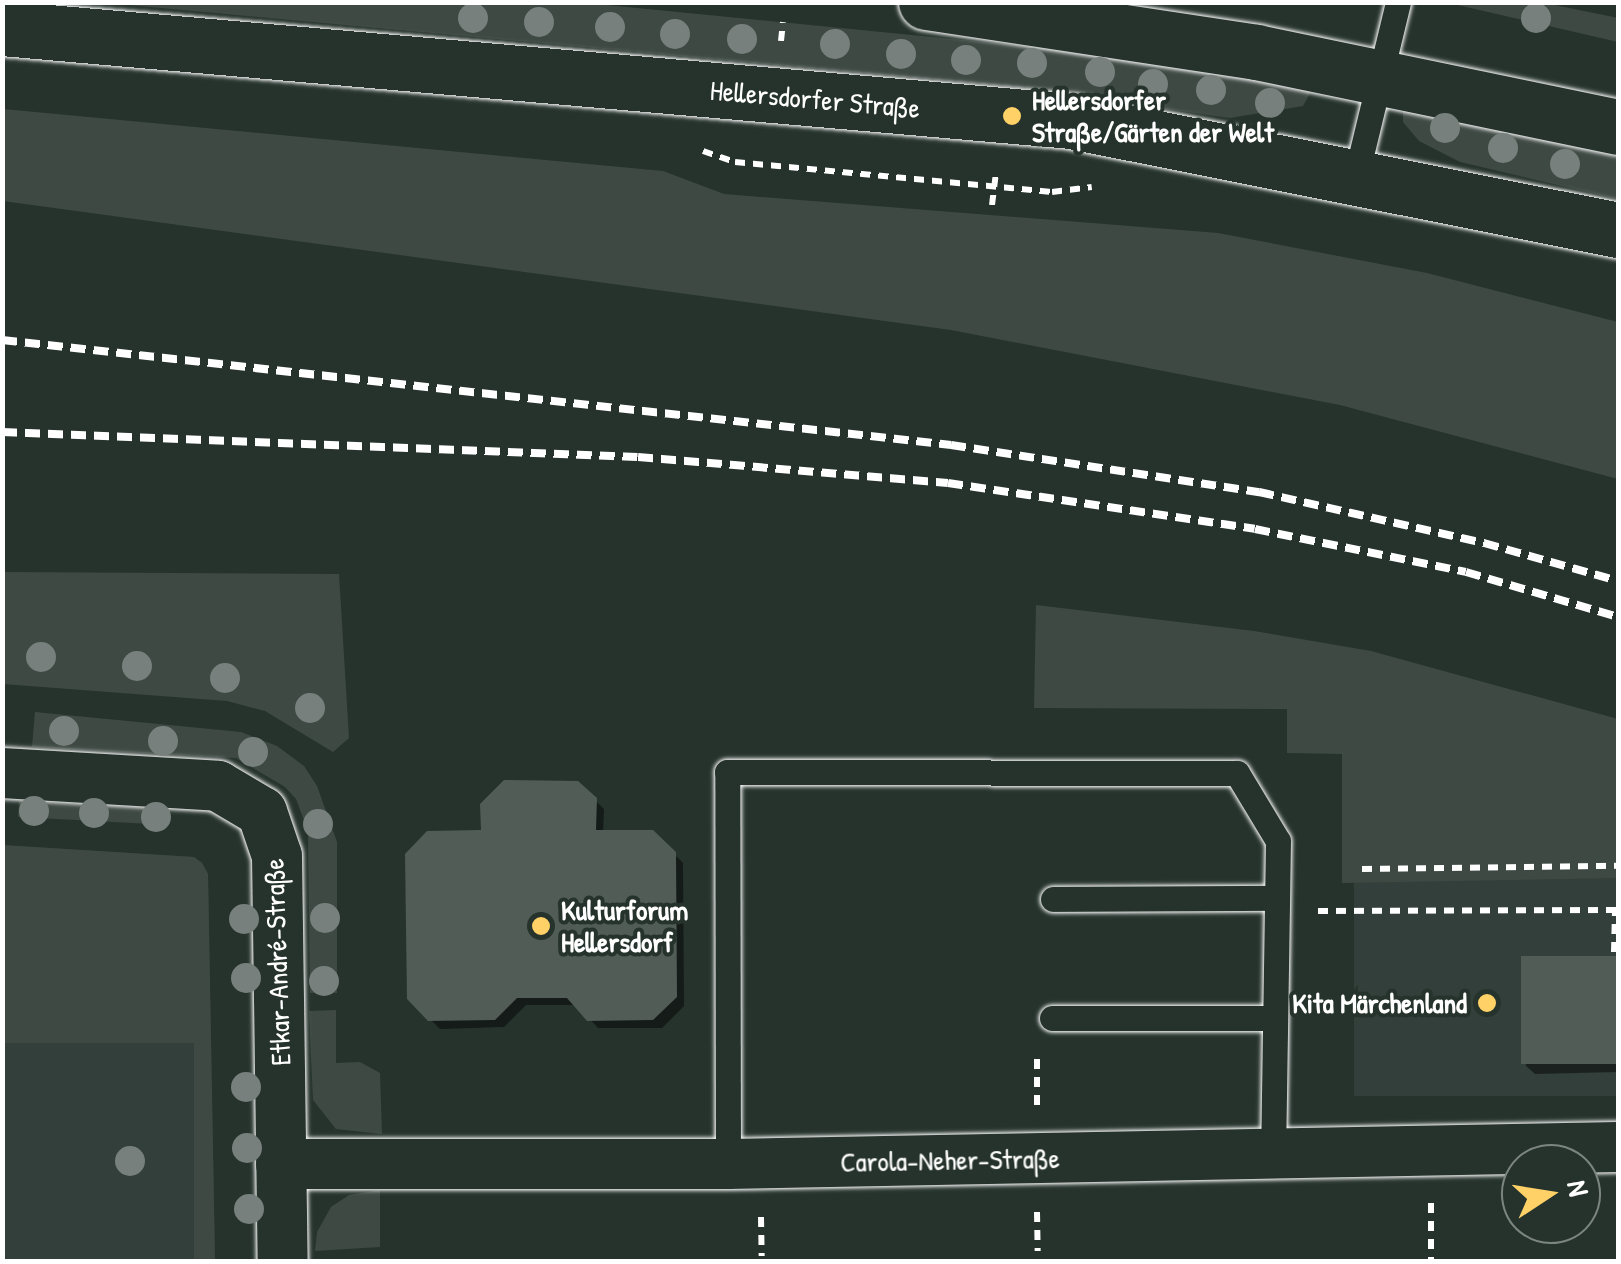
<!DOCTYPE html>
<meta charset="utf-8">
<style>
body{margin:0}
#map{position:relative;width:1621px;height:1264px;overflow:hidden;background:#26332d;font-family:"Patrick Hand",sans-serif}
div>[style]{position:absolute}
.built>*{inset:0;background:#333f3a;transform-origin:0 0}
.green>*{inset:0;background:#3e4944;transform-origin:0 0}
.shadow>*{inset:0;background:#0007}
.building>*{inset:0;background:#515c57;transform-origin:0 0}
.path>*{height:6px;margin-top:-3px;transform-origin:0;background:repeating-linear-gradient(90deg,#fff 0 10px,transparent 0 18px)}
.roads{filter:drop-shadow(0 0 2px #fff) drop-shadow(0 0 2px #fff)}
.lane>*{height:25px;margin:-12.5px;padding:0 12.5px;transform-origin:12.5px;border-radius:12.5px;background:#26332d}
.street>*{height:50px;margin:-25px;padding:0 25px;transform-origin:25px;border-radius:25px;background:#26332d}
.secondary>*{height:55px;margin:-27.5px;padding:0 27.5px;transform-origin:27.5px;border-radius:27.5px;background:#26332d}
.rail>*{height:8px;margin-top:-4px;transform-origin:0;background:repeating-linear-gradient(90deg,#fff 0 15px,transparent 0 23px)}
.trees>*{width:30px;height:30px;margin:-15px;border-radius:50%;background:#78807d}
.dots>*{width:28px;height:28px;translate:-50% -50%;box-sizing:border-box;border:5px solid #26332d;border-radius:50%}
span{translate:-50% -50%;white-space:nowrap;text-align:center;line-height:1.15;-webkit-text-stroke:8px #26332d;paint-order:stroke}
.street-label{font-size:28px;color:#fff}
.poi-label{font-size:28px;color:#fff;font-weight:700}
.left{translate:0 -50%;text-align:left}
.right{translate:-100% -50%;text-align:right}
.frame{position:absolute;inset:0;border:5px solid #fff;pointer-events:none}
.north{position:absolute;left:1501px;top:1144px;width:100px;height:100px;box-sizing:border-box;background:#26332d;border:2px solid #7d8581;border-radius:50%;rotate:78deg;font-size:28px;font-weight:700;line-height:40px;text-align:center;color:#fff}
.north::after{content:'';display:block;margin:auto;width:35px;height:45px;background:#ffd166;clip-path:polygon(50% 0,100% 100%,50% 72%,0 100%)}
</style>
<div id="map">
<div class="built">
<i style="clip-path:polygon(2px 845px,194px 857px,202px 863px,208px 874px,215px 1261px,3px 1261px)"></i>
<i style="left:1618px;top:878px;width:218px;height:264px;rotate:90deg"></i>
</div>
<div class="green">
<i style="clip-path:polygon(107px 3px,586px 3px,1083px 52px,1313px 88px,1303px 106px,1230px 118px,1004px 86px)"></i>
<i style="clip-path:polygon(1449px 3px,1545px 3px,1618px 18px,1618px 42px)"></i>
<i style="clip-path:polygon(1403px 108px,1618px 153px,1618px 199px,1460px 162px,1419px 141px,1403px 122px)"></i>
<i style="clip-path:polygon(3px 109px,663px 171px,724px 194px,1218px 233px,1427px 273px,1618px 322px,1618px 479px,1340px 405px,951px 330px,3px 201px)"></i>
<i style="clip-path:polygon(3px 572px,339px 574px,349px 738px,333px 752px,265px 711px,227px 701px,3px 684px)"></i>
<i style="clip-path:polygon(1036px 605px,1254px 631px,1371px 651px,1618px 719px,1618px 878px,1342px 883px,1342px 754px,1287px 753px,1287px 709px,1034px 708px)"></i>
<i style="clip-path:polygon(35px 712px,241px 732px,277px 746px,304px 766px,317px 786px,337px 842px,337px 993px,310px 993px,308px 831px,296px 799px,285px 787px,236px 758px,32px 747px)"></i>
<i style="left:19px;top:801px;width:148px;height:16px;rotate:3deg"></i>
<i style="clip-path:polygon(2px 845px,194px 857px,202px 863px,208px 874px,215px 1260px,194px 1261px,194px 1043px,3px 1043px)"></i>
<i style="clip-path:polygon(336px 1010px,336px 1063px,360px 1062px,380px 1073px,382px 1134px,336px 1129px,313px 1100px,309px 1011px)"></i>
<i style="clip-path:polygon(380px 1190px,380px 1247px,315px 1251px,317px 1232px,331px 1207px,349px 1195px)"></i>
</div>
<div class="shadow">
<i style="clip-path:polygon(577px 783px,604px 809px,603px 832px,652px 832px,683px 863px,684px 1006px,662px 1028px,598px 1028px,577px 1005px,526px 1005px,504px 1027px,440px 1029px,409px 998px,483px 832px)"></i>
<i style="clip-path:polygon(1618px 959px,1618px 1072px,1535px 1074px,1526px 1066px,1524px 961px)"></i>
</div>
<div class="building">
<i style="clip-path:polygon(504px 780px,578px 781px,597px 798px,596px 830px,653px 830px,676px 852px,677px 997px,653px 1020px,587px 1021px,567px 998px,517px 998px,495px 1020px,428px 1021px,407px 999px,405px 854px,427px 831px,481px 830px,480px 804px)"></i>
<i style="left:1618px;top:956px;width:108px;height:97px;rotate:90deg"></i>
</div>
<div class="path">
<i style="left:781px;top:41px;width:19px;rotate:-84deg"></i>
<i style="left:703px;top:151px;width:34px;rotate:19deg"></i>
<i style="left:735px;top:162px;width:318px;rotate:5.4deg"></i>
<i style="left:1052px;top:192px;width:40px;rotate:-7.1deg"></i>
<i style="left:992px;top:205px;width:34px;rotate:-83deg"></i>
<i style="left:1362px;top:869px;width:256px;rotate:-0.7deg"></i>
<i style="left:1318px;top:911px;width:300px;rotate:-0.2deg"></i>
<i style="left:1614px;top:952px;width:42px;rotate:-88.6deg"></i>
<i style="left:1037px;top:1105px;width:48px;rotate:-90deg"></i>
<i style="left:1431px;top:1203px;width:59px;rotate:90deg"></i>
<i style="left:1037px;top:1212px;width:39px;rotate:89deg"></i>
<i style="left:761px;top:1217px;width:39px;rotate:89deg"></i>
</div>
<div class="roads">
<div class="lane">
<i style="left:1356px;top:176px;width:179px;rotate:-76.4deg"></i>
<i style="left:1053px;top:899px;width:224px;rotate:-0.3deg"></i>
<i style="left:1052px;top:1018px;width:222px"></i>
<i style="left:728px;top:1164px;width:392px;rotate:-90.1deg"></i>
<i style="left:727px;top:772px;width:510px;rotate:0.11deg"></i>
<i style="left:1237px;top:773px;width:79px;rotate:58.9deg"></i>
<i style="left:1278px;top:841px;width:314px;rotate:90.9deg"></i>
</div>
<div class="street">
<i style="left:2px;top:773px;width:216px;rotate:3.4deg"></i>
<i style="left:218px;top:786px;width:51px;rotate:30.6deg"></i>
<i style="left:262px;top:812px;width:46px;rotate:71.2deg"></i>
<i style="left:277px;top:856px;width:406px;rotate:89.2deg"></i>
<i style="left:281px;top:1164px;width:447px"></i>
<i style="left:728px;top:1164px;width:890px;rotate:-1.09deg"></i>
</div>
<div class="secondary">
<i style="left:926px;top:2px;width:334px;rotate:8.6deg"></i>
<i style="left:1256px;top:52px;width:370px;rotate:11.7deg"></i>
<i style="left:2px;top:28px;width:1073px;rotate:4.97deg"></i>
<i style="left:1071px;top:121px;width:558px;rotate:11.27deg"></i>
</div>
</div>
<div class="rail">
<i style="left:2px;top:340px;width:955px;rotate:6.31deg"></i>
<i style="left:951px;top:445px;width:312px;rotate:8.7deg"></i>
<i style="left:1259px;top:492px;width:231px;rotate:12.8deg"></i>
<i style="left:1484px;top:543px;width:139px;rotate:15.8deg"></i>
<i style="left:2px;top:432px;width:636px;rotate:2.25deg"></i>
<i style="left:638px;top:457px;width:311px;rotate:4.8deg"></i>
<i style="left:948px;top:483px;width:310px;rotate:8.5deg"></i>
<i style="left:1255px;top:529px;width:215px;rotate:11.5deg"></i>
<i style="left:1466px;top:572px;width:159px;rotate:16.5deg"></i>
</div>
<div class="trees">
<i style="left:473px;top:18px"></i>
<i style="left:1536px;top:18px"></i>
<i style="left:539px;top:22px"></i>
<i style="left:610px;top:27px"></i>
<i style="left:675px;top:34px"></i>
<i style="left:742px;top:39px"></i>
<i style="left:835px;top:44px"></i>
<i style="left:901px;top:54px"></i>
<i style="left:966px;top:60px"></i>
<i style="left:1032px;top:63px"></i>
<i style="left:1100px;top:72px"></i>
<i style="left:1153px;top:84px"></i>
<i style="left:1211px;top:90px"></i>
<i style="left:1270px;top:103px"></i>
<i style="left:1445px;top:128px"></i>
<i style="left:1503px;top:148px"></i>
<i style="left:1565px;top:164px"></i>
<i style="left:41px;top:657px"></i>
<i style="left:137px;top:666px"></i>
<i style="left:225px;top:678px"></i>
<i style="left:310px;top:708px"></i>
<i style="left:64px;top:731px"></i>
<i style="left:163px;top:741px"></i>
<i style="left:253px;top:752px"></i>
<i style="left:34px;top:811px"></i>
<i style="left:94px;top:813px"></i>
<i style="left:156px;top:817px"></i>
<i style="left:318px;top:824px"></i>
<i style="left:325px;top:918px"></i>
<i style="left:244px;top:919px"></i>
<i style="left:246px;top:978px"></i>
<i style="left:324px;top:981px"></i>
<i style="left:246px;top:1087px"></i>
<i style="left:247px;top:1148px"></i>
<i style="left:130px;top:1161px"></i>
<i style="left:249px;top:1209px"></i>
</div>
<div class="dots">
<i style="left:1012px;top:116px;background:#ffd166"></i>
<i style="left:541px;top:926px;background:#ffd166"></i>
<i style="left:1487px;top:1003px;background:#ffd166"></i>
</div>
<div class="street-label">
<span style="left:815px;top:99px;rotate:5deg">Hellersdorfer Straße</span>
<span style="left:277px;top:962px;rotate:-92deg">Etkar-André-Straße</span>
<span style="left:950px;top:1160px;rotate:-1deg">Carola-Neher-Straße</span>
</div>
<div class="poi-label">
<span class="left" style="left:1032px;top:116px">Hellersdorfer<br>Straße/Gärten der Welt</span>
<span class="left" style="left:561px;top:926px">Kulturforum<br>Hellersdorf</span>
<span class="right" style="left:1467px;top:1003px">Kita Märchenland</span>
</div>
<div class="frame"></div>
<div class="north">N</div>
</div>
